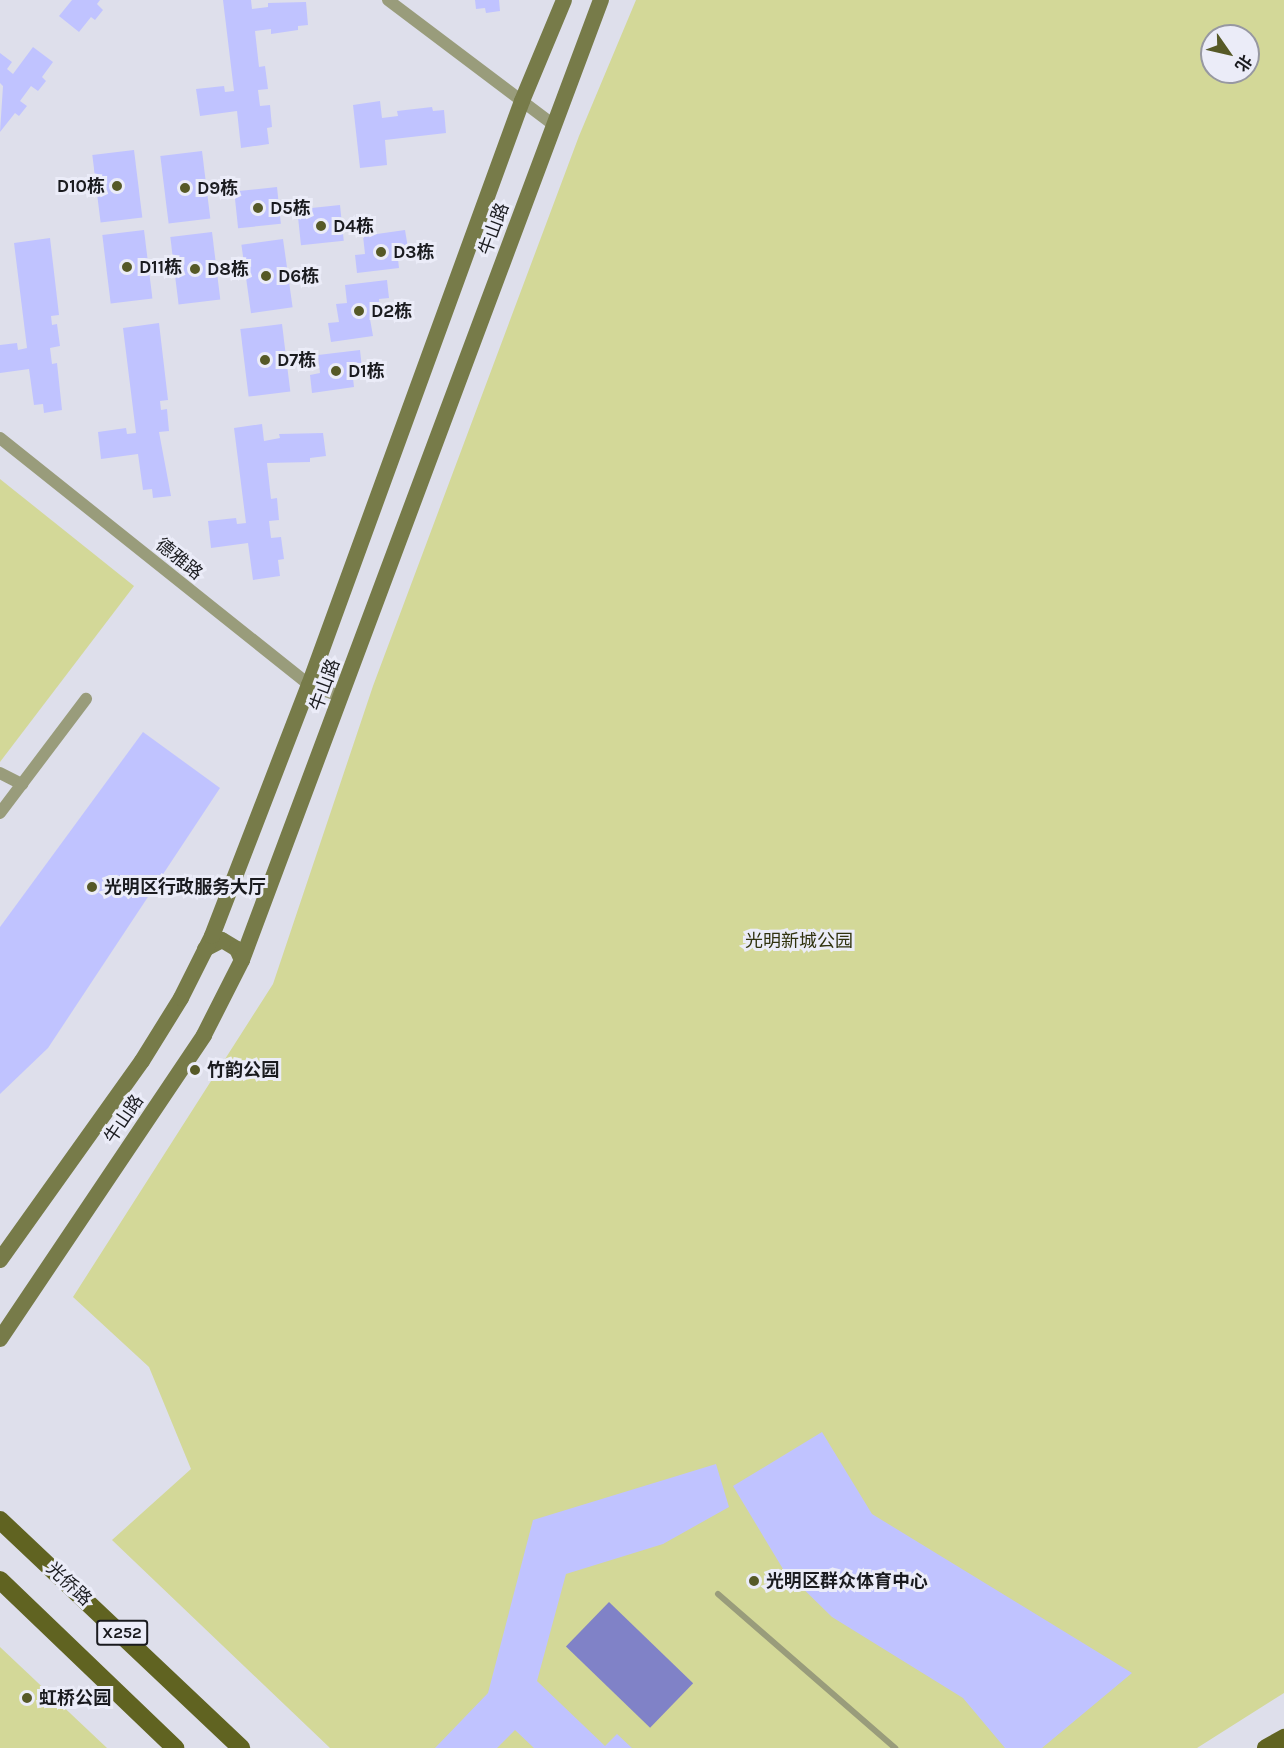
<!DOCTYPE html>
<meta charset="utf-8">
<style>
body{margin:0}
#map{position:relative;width:1284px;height:1748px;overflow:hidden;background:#dedfeb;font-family:Karla,"Noto Sans SC",sans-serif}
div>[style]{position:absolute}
.green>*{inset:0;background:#d3d898}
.water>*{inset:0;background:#8082c7;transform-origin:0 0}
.building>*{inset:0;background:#c0c3ff;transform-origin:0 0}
.lane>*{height:6px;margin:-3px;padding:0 3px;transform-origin:3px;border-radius:3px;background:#999c7b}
.street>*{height:12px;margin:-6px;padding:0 6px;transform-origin:6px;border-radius:6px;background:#999c7b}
.secondary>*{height:16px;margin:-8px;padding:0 8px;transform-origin:8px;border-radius:8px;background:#777b49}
.primary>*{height:18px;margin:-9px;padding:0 9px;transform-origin:9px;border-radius:9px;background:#606321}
.dots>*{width:16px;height:16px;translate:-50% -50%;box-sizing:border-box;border:3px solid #ebecf8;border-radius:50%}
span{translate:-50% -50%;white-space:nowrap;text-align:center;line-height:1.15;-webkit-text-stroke:6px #ebecf8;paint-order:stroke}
.shield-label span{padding:2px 4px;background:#ebecf8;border:2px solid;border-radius:4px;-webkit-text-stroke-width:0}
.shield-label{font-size:16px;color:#1a1b1f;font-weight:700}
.poi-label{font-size:18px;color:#1a1b1f;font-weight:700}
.right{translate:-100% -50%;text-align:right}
.left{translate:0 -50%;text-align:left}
.street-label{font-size:18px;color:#1a1b1f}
.park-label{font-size:18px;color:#30320e}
.north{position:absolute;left:1200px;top:24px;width:60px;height:60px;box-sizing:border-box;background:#ebecf8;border:2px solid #9798a1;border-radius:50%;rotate:124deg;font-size:16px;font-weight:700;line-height:24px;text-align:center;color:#1a1b1f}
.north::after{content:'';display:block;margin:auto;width:21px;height:27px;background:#565927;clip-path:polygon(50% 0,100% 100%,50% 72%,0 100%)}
</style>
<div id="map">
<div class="green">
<i style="clip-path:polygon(evenodd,636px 0,1284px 0,1284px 1693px,1197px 1748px,330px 1748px,112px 1540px,191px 1469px,149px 1367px,73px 1297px,273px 984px,373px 686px,579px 136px,636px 0,1212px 36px,1248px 36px,1248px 72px,1212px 72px,1212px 36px)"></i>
<i style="clip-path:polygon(0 479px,134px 586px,0 762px)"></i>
<i style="clip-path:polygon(0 1647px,107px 1748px,0 1748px)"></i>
</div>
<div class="water">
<i style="left:609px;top:1602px;width:117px;height:62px;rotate:44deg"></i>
</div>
<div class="building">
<i style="clip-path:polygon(72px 0,100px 0,97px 4px,103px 10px,95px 20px,91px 17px,79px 32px,59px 16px)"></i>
<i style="clip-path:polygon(223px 0,251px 0,252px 9px,268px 7px,268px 3px,306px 2px,308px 25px,298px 26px,298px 30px,271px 34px,271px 29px,255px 31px,259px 67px,265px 66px,268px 89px,258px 90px,260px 106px,270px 105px,272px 127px,267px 128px,269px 144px,241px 148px,237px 111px,200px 116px,196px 89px,224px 86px,225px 92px,234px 91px)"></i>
<i style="clip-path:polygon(475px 0,499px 0,500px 11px,486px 13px,485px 8px,476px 9px)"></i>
<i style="clip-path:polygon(33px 47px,53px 62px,42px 77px,46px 81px,38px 91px,31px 86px,20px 101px,27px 106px,19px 116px,15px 113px,0 132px,3px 86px,0 83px,0 53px,12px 62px,7px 69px,13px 74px)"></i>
<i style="clip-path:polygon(380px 101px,382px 118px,398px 116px,397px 111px,432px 107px,433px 111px,444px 110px,446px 133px,385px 140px,387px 165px,360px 168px,353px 105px)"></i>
<i style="left:134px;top:150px;width:68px;height:42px;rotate:83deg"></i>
<i style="left:202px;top:151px;width:68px;height:42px;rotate:83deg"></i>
<i style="left:277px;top:187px;width:37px;height:43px;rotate:84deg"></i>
<i style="left:340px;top:205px;width:36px;height:43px;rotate:84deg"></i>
<i style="left:144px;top:230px;width:69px;height:42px;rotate:83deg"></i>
<i style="clip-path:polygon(405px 230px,408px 248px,397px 250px,399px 268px,357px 273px,355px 255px,365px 254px,363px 236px)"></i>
<i style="left:212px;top:232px;width:68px;height:42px;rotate:83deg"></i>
<i style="clip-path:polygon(50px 238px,59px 315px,51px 316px,52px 325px,57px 324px,60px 346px,50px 348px,52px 364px,57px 363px,62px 410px,44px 413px,43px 404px,34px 405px,29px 369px,0 373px,0 345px,17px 343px,18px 350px,27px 348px,14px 243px)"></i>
<i style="left:283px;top:239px;width:69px;height:42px;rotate:82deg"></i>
<i style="clip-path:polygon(387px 280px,389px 298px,379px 299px,381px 317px,370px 319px,373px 336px,331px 342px,328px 323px,339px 322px,336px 304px,347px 303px,345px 285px)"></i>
<i style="clip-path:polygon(159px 323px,168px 400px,160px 401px,161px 410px,167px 409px,169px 431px,159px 432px,171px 496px,153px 498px,152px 489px,143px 490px,138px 454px,101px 459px,98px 432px,126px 428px,127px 434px,136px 433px,123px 328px)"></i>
<i style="left:282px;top:324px;width:68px;height:42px;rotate:83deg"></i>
<i style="clip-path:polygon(360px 350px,362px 368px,352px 369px,354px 387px,312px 393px,310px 375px,320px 373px,318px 355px)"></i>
<i style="clip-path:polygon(262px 424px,264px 441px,280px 438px,279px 434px,323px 433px,326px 456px,310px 458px,310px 462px,267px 463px,271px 499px,277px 498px,279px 520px,269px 521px,271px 538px,281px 537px,284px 559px,278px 560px,280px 576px,253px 580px,248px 543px,211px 548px,208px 521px,236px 518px,237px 524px,246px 523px,234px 428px)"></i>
<i style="clip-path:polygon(143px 732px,220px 788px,48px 1048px,0 1094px,0 927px)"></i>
<i style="clip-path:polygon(822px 1432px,872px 1514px,1132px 1673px,1042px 1748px,1005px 1748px,963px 1698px,832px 1617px,783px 1569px,733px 1486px)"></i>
<i style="clip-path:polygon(716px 1464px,729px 1507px,663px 1544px,566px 1574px,537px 1681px,605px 1746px,617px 1734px,632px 1748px,534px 1748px,515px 1730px,497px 1748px,435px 1748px,488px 1693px,533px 1520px)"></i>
</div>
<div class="lane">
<i style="left:718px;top:1594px;width:235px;rotate:41deg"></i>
</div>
<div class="street">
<i style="left:388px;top:0;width:208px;rotate:37deg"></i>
<i style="left:0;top:438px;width:396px;rotate:38.6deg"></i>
<i style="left:309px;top:685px;width:35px;rotate:20deg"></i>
<i style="left:0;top:773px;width:25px;rotate:27deg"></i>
<i style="left:0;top:813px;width:143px;rotate:-53deg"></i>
</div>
<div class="secondary">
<i style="left:205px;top:949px;width:19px;rotate:-28deg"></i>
<i style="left:222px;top:940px;width:17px;rotate:31deg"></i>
<i style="left:237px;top:949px;width:12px;rotate:66deg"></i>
<i style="left:0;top:1260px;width:244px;rotate:-54.5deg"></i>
<i style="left:142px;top:1061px;width:74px;rotate:-58.2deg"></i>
<i style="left:181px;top:998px;width:69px;rotate:-63.4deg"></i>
<i style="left:212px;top:936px;width:269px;rotate:-68.9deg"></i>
<i style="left:309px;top:685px;width:622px;rotate:-69.96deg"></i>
<i style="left:522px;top:101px;width:109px;rotate:-67.4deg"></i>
<i style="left:0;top:1339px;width:366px;rotate:-56.1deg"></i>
<i style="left:204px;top:1035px;width:84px;rotate:-63.1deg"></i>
<i style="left:242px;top:960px;width:1025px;rotate:-69.5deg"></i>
</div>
<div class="primary">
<i style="left:0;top:1520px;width:332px;rotate:43.4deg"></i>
<i style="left:0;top:1580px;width:243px;rotate:43.8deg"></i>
<i style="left:1266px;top:1748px;width:21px;rotate:-29deg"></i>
</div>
<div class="dots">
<i style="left:117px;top:186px;background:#565927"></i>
<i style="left:185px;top:188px;background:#565927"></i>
<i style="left:258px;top:208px;background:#565927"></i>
<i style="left:321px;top:226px;background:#565927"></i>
<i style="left:381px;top:252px;background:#565927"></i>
<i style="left:127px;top:267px;background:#565927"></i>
<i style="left:195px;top:269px;background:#565927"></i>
<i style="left:266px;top:276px;background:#565927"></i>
<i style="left:359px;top:311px;background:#565927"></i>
<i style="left:265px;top:360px;background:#565927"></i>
<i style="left:336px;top:371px;background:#565927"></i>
<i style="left:92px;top:887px;background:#565927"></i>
<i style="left:195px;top:1070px;background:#565927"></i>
<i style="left:754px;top:1581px;background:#565927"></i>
<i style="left:27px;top:1698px;background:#565927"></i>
</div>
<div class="shield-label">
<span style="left:122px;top:1633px">X252</span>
</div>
<div class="poi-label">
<span class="right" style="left:105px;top:186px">D10栋</span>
<span class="left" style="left:197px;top:188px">D9栋</span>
<span class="left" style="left:270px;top:208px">D5栋</span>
<span class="left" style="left:333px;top:226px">D4栋</span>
<span class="left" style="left:393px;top:252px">D3栋</span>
<span class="left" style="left:139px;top:267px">D11栋</span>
<span class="left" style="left:207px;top:269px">D8栋</span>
<span class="left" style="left:278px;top:276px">D6栋</span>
<span class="left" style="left:371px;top:311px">D2栋</span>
<span class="left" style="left:277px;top:360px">D7栋</span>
<span class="left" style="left:348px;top:371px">D1栋</span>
<span class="left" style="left:104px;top:887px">光明区行政服务大厅</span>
<span class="left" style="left:207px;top:1070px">竹韵公园</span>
<span class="left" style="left:766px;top:1581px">光明区群众体育中心</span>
<span class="left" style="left:39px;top:1698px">虹桥公园</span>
</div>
<div class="street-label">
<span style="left:494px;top:229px;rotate:-70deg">牛山路</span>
<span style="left:179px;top:559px;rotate:39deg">德雅路</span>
<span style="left:325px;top:685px;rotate:-70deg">牛山路</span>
<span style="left:124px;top:1119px;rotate:-56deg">牛山路</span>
<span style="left:69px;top:1584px;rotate:43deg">光侨路</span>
</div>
<div class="park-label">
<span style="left:799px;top:941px">光明新城公园</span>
</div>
<div class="north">北</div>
</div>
